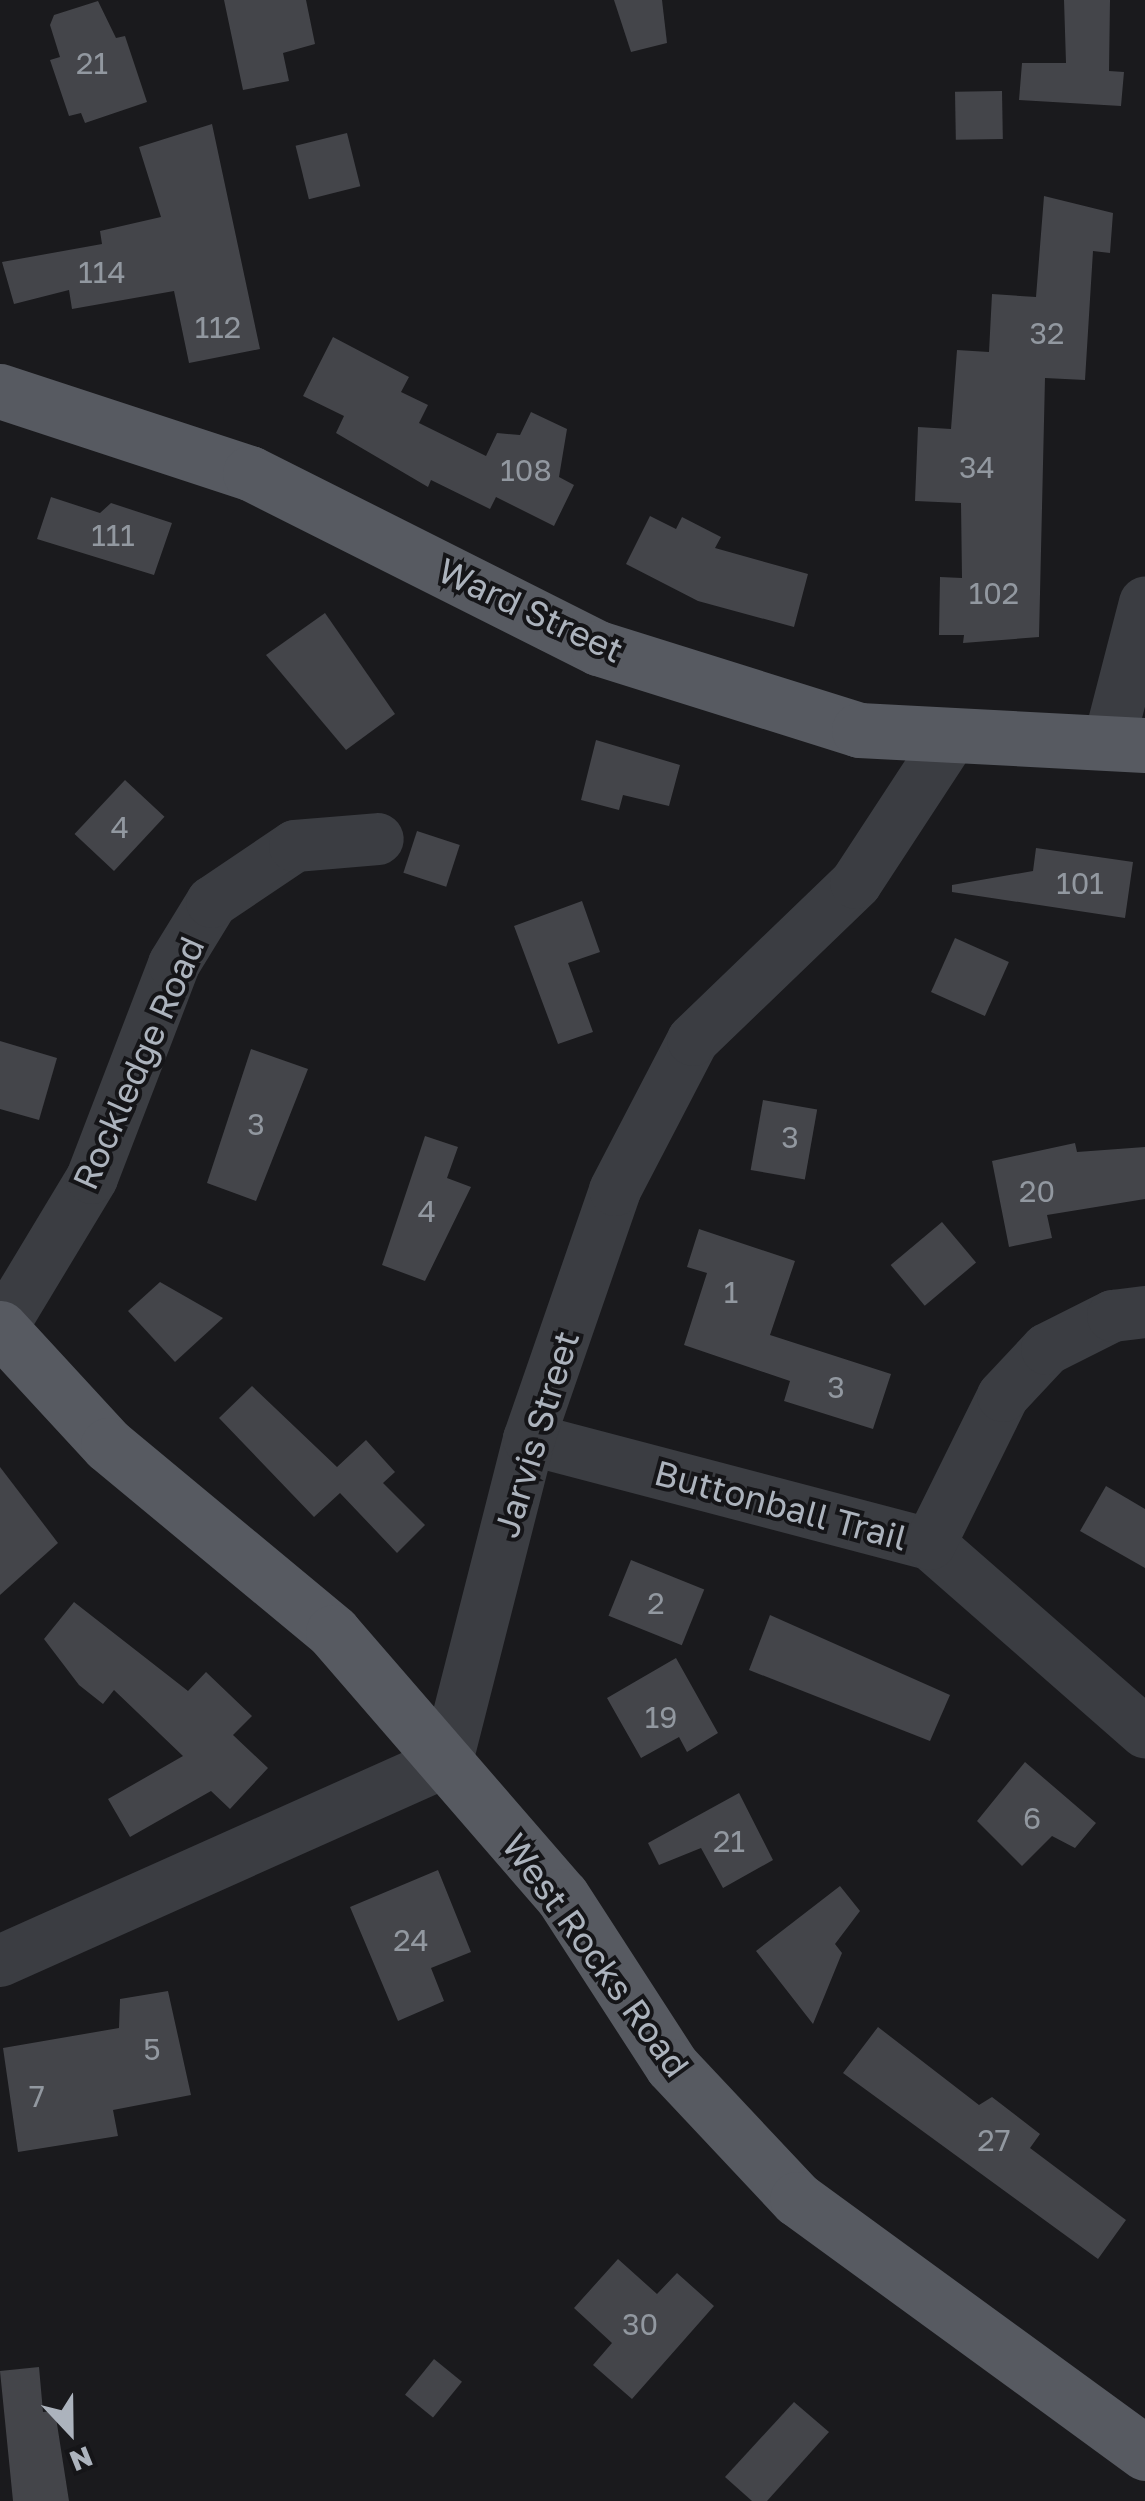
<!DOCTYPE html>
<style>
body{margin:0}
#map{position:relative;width:1145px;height:2501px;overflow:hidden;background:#1a1a1d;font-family:"Golos Text",sans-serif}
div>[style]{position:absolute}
.building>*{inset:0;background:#44454a;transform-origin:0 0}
.minor>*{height:52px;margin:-26px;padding:0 26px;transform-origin:26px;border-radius:26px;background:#3b3d42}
.major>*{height:55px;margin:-27.5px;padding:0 27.5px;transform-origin:27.5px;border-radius:27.5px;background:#575a61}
span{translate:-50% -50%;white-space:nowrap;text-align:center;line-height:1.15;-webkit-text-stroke:8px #151518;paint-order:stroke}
.number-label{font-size:30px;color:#9298a0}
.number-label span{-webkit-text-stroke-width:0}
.street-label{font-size:35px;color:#acb3bd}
.north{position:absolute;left:20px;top:2381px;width:100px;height:100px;-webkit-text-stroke:8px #151518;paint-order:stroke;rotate:158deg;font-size:28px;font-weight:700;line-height:40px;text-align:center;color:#acb3bd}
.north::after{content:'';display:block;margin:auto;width:35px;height:45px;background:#acb3bd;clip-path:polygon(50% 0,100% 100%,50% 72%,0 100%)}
</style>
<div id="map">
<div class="building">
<i style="clip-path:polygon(224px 0,306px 0,315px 44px,283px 53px,289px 81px,243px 90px)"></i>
<i style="clip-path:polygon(614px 0,662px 0,667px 43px,631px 52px)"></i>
<i style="clip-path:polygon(1064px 0,1110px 0,1109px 71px,1124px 72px,1121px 106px,1019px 100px,1022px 63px,1066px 63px)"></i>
<i style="clip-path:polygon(98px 1px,116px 38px,125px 36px,147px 102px,85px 123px,81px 113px,69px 116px,50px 60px,60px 57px,50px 25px,54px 15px)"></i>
<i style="left:1002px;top:91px;width:48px;height:47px;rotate:89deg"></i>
<i style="clip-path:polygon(212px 124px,260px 349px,189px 363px,174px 291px,72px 309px,69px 290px,14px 304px,2px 262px,102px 244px,100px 231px,161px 217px,139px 147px)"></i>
<i style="left:347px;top:133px;width:55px;height:53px;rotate:76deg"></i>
<i style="clip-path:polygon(1044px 196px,1113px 213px,1110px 253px,1093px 251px,1085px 380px,1045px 378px,1039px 637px,963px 643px,964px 635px,939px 635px,940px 577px,962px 578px,961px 503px,915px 501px,918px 427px,951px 429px,957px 350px,989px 352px,992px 294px,1036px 297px)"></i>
<i style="clip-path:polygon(333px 337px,409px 377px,401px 392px,428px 405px,419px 423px,486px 456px,497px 433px,520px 435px,531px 412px,567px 429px,559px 477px,574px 485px,554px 526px,496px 497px,490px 509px,431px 480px,428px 487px,336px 433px,344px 416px,303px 396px)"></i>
<i style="clip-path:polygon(51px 497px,100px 513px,111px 503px,172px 523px,154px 575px,37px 539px)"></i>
<i style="clip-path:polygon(650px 516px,676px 529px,682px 517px,721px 537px,715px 548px,808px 574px,794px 627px,698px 601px,626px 564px)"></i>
<i style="clip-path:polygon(325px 613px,395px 714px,346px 750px,266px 655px)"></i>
<i style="clip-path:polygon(596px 740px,680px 765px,669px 806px,623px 795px,619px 810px,581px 800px)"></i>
<i style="left:125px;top:780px;width:54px;height:74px;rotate:43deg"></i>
<i style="left:417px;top:831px;width:45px;height:44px;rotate:18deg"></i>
<i style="clip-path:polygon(1036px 848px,1133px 862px,1125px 918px,952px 892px,952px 885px,1033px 871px)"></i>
<i style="clip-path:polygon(582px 901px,600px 952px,568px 963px,593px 1032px,558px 1044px,514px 926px)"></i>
<i style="left:955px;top:938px;width:59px;height:59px;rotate:24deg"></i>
<i style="clip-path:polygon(0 1041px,57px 1058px,39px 1120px,0 1109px)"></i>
<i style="clip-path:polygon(251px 1049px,308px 1069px,256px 1201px,207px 1183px)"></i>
<i style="left:763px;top:1100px;width:55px;height:71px;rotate:10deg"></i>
<i style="clip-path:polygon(425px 1136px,458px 1147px,447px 1178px,471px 1187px,425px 1281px,382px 1265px)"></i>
<i style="clip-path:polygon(1075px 1143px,1077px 1152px,1145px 1147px,1145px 1199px,1047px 1215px,1052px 1238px,1009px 1247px,992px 1161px)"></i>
<i style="left:942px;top:1222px;width:53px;height:67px;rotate:50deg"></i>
<i style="clip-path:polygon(699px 1229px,795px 1261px,770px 1335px,891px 1374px,873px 1429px,784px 1401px,790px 1381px,684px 1345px,707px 1273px,687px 1267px)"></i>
<i style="clip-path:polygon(160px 1282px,223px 1318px,175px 1362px,128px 1311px)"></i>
<i style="clip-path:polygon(252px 1386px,337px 1467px,366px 1440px,395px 1472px,383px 1483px,425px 1525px,397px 1553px,340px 1493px,314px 1517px,219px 1418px)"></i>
<i style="clip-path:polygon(0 1467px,58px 1543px,0 1595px)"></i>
<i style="clip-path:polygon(1106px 1486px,1145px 1509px,1145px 1568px,1080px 1531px)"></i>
<i style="left:631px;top:1560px;width:79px;height:60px;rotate:22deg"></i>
<i style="clip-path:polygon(74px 1602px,188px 1691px,206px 1672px,252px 1716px,233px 1735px,268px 1768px,230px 1809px,211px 1791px,130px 1837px,108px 1799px,183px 1756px,114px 1690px,103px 1704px,79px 1685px,44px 1639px)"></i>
<i style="clip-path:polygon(770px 1615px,950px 1695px,930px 1741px,749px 1670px)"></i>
<i style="clip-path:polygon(676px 1658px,718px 1733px,687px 1752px,679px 1737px,641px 1758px,607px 1698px)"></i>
<i style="clip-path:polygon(1025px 1762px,1096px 1823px,1075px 1848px,1052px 1836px,1022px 1866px,977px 1821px)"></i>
<i style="clip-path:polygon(739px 1793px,773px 1860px,723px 1888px,701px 1848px,659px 1865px,648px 1843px)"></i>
<i style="clip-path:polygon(438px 1870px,471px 1952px,431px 1968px,444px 2001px,398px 2021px,350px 1907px)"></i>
<i style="clip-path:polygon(840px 1886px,860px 1911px,835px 1944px,842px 1953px,813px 2024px,756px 1951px)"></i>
<i style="clip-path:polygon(168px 1991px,191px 2095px,113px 2110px,118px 2136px,18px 2152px,3px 2048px,119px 2028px,120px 1999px)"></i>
<i style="clip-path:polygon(878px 2027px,979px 2105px,992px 2097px,1040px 2134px,1030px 2148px,1126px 2220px,1098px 2259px,843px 2073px)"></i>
<i style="clip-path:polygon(618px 2259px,657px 2294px,677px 2273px,714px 2306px,632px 2399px,593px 2365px,612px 2343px,574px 2308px)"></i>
<i style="left:434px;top:2359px;width:36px;height:46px;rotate:39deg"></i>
<i style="clip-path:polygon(39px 2367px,43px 2412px,55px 2411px,69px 2501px,13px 2501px,0 2371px)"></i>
<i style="clip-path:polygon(794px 2402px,829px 2432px,767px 2501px,752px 2501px,725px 2477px)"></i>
</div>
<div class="minor">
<i style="left:1109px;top:742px;width:144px;rotate:-75.5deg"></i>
<i style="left:1px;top:1329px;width:176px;rotate:-58.9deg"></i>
<i style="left:92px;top:1178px;width:229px;rotate:-69deg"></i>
<i style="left:174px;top:964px;width:73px;rotate:-58.5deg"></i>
<i style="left:212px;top:902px;width:100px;rotate:-34deg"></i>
<i style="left:295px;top:846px;width:83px;rotate:-4.8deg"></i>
<i style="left:529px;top:1439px;width:415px;rotate:14.7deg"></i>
<i style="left:930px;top:1544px;width:286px;rotate:41.2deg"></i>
<i style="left:930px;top:1544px;width:165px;rotate:-63.7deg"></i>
<i style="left:1003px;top:1396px;width:64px;rotate:-46.9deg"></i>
<i style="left:1047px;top:1349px;width:74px;rotate:-26.6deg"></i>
<i style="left:1113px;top:1316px;width:32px;rotate:-7deg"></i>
<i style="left:0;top:1961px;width:490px;rotate:-24.1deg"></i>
<i style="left:447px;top:1761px;width:332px;rotate:-75.7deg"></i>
<i style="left:529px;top:1439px;width:263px;rotate:-70.9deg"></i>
<i style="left:615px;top:1190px;width:169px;rotate:-62.5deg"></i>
<i style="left:693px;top:1040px;width:226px;rotate:-43.9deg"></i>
<i style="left:856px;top:883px;width:177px;rotate:-56.8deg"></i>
</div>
<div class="major">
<i style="left:0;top:391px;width:263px;rotate:18.2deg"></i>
<i style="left:250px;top:473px;width:390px;rotate:26.7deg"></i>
<i style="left:598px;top:648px;width:274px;rotate:17.4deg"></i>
<i style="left:859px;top:730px;width:286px;rotate:3deg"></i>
<i style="left:0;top:1328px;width:159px;rotate:47.3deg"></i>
<i style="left:108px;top:1445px;width:293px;rotate:39.7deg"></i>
<i style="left:333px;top:1632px;width:349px;rotate:49.1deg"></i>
<i style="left:562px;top:1896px;width:202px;rotate:57.1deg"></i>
<i style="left:672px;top:2066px;width:183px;rotate:46.8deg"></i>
<i style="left:797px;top:2199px;width:431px;rotate:36.1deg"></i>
</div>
<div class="number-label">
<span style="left:92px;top:63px">21</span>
<span style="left:102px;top:272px">114</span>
<span style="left:218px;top:327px">112</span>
<span style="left:1047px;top:333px">32</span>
<span style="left:977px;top:467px">34</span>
<span style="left:526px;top:470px">108</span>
<span style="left:113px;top:535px">111</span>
<span style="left:994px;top:593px">102</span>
<span style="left:120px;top:827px">4</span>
<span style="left:1080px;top:883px">101</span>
<span style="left:256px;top:1124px">3</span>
<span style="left:790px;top:1137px">3</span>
<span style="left:1037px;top:1191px">20</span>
<span style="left:427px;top:1211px">4</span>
<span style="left:731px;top:1292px">1</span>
<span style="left:836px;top:1387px">3</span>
<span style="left:656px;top:1603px">2</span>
<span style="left:661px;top:1717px">19</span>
<span style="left:1032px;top:1818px">6</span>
<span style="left:729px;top:1841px">21</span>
<span style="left:411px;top:1940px">24</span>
<span style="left:152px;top:2049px">5</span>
<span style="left:37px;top:2096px">7</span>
<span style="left:994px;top:2140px">27</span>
<span style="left:640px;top:2324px">30</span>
</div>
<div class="street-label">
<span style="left:531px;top:610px;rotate:25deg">Ward Street</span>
<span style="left:138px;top:1063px;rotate:-66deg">Rockledge Road</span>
<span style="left:536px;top:1434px;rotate:-73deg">Jarvis Street</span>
<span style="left:781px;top:1505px;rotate:15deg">Buttonball Trail</span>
<span style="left:596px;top:1955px;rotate:54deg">West Rocks Road</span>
</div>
<div class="north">N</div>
</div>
